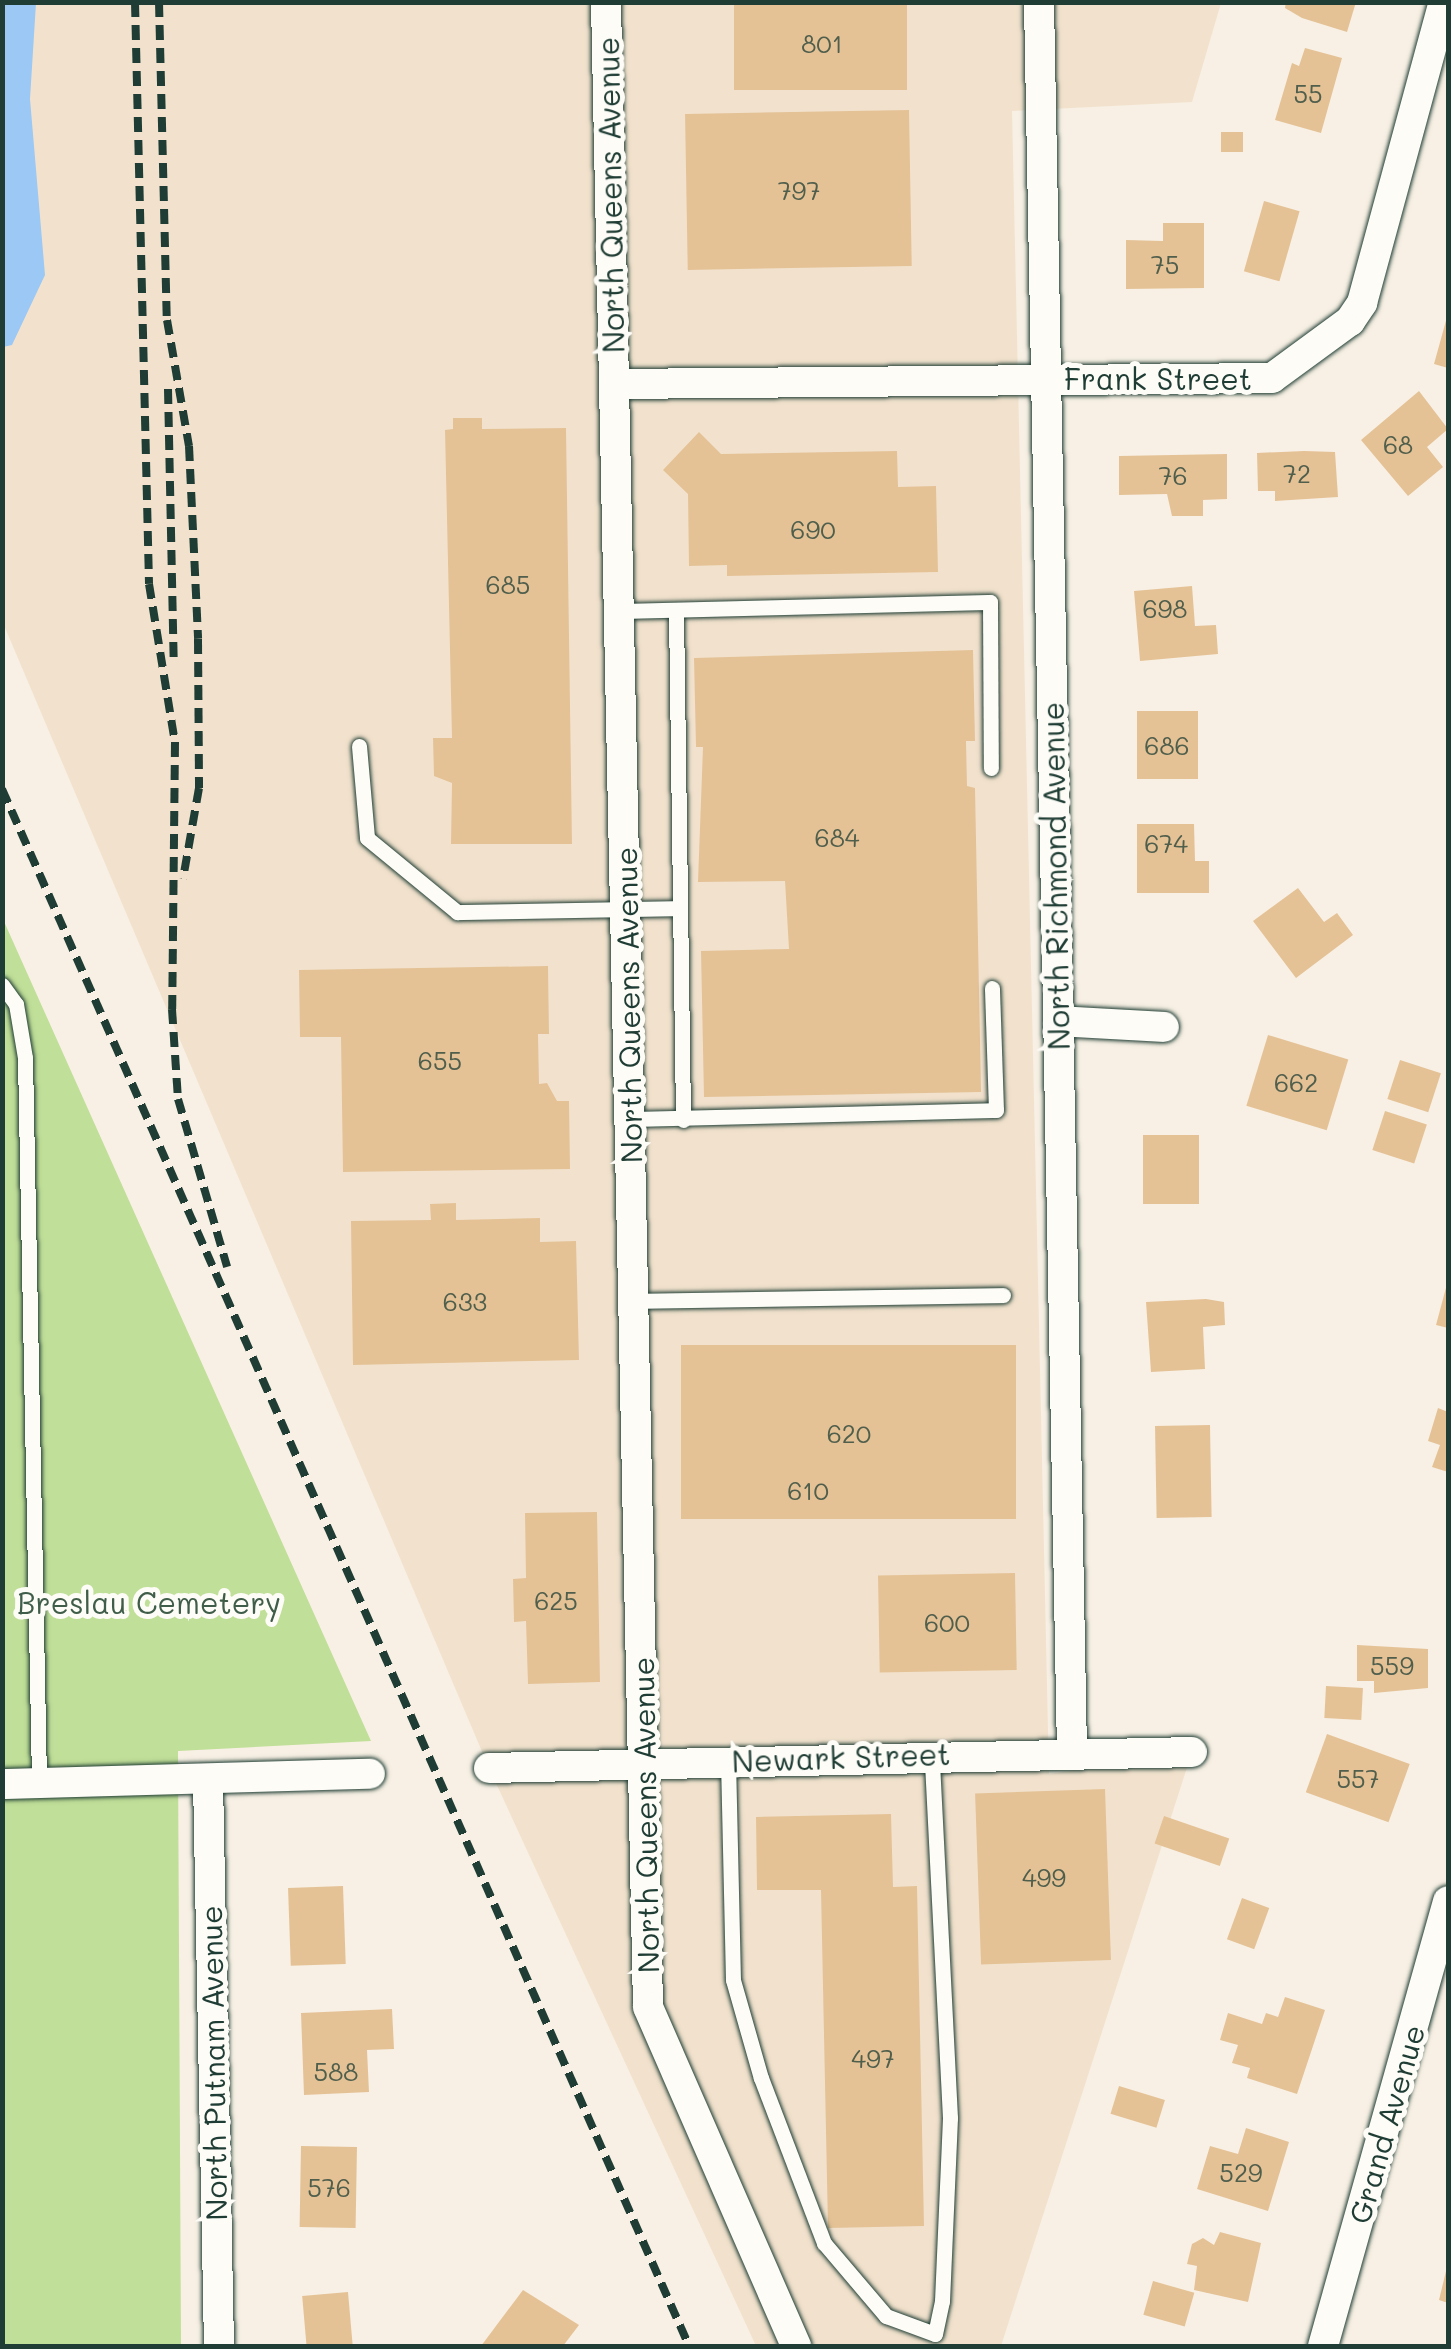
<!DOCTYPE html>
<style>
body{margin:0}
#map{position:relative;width:1451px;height:2349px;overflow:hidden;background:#f8f0e4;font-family:Mali,sans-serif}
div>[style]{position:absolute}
.built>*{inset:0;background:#f2e2cd}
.green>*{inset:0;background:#c0df98}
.water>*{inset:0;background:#9bc8f5}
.building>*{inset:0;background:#e4c296;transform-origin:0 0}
.roads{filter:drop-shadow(0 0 2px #1f3d34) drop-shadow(0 0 2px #1f3d34)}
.lane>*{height:15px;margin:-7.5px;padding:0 7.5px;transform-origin:7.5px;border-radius:7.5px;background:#fdfcf7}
.street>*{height:30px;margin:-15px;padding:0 15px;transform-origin:15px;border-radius:15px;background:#fdfcf7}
.rail>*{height:8px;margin-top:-4px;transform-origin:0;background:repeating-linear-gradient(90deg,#1f3d34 0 15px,transparent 0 23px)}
span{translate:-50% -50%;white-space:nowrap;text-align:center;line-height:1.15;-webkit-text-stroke:10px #fdfcf7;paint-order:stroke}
.number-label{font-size:25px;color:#505e4c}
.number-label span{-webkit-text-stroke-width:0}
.street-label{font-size:30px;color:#1f3d34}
.park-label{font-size:30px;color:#3f5d48}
.frame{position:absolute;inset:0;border:5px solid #1f3d34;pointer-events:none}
</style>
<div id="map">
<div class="built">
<i style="clip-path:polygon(2px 3px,1221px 3px,1192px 102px,1012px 111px,1049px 1774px,1192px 1752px,1001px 2346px,756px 2346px,489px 1768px,3px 623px)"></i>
</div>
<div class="green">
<i style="clip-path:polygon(2px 917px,371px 1741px,178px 1751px,181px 2346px,3px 2346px)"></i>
</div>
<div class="water">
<i style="clip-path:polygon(2px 3px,36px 3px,30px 99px,45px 275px,12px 345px,3px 347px)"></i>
</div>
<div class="building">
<i style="left:734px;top:2px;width:173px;height:88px"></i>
<i style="clip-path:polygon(1286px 2px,1356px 2px,1347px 32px,1302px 18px,1285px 8px)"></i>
<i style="clip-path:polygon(1305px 48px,1342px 58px,1321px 133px,1275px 120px,1292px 63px,1299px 66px)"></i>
<i style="left:909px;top:110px;width:156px;height:224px;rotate:89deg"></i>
<i style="left:1221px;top:132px;width:22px;height:20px"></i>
<i style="left:1264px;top:201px;width:37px;height:73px;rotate:16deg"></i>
<i style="clip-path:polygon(1163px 223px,1204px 223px,1204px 288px,1126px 289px,1126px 240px,1163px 241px)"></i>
<i style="clip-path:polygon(1447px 317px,1448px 317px,1448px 368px,1434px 364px)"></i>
<i style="clip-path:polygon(1419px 391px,1448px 429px,1427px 447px,1443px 467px,1408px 496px,1361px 440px)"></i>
<i style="clip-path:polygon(453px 418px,482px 418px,482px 429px,566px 428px,572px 844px,451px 844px,452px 783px,434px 776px,433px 738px,452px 738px,445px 430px,453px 429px)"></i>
<i style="clip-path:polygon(699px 432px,721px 454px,897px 451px,898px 487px,936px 486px,938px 572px,727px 576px,727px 565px,689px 566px,688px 494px,663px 470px)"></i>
<i style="clip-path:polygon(1304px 451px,1335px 452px,1338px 497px,1275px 501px,1275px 491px,1258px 491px,1257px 453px)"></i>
<i style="clip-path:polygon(1227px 454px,1227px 499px,1203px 500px,1203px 516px,1172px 516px,1167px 494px,1119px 495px,1119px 456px)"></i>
<i style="clip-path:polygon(1192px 586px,1195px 626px,1216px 625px,1218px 654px,1140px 661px,1134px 591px)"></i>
<i style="clip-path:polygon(973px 650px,975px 741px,966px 741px,967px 786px,975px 788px,981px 1092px,704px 1097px,701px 951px,789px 949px,785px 881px,698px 882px,703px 747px,696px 747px,694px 658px)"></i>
<i style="left:1137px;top:711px;width:61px;height:68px"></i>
<i style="clip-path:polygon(1137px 824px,1194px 824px,1195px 861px,1209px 861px,1209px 893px,1137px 893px)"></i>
<i style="clip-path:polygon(1298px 888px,1324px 922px,1337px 913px,1353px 935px,1296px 978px,1253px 921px)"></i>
<i style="clip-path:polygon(548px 966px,549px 1034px,538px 1034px,539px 1084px,547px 1083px,557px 1101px,569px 1101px,570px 1169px,343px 1172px,341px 1037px,300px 1037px,299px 970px)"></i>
<i style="left:1268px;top:1035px;width:84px;height:74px;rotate:17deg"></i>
<i style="left:1400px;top:1060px;width:43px;height:41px;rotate:18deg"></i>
<i style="left:1385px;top:1111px;width:44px;height:41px;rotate:18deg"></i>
<i style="left:1143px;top:1135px;width:56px;height:69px"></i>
<i style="clip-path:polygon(456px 1203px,456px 1220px,540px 1218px,540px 1242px,576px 1241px,579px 1360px,353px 1365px,351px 1221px,431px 1220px,430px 1204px)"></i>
<i style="clip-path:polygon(1447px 1284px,1448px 1285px,1448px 1328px,1436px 1325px)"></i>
<i style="clip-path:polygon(1206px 1299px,1224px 1302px,1225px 1325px,1203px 1327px,1205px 1369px,1151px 1372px,1146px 1302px)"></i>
<i style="left:1016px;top:1345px;width:174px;height:335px;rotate:90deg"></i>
<i style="clip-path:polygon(1438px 1408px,1448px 1412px,1448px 1472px,1432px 1467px,1440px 1445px,1428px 1441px)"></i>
<i style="left:1210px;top:1425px;width:92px;height:55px;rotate:89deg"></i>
<i style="clip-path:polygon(597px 1512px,600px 1682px,528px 1684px,526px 1621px,514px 1622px,513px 1579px,526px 1578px,525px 1513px)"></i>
<i style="left:1015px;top:1573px;width:97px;height:137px;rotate:89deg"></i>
<i style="clip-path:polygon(1357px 1645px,1428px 1649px,1428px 1688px,1374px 1693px,1374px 1681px,1357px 1681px)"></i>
<i style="left:1326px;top:1686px;width:37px;height:32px;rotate:3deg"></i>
<i style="left:1327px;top:1734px;width:88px;height:62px;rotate:20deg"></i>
<i style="left:1105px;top:1789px;width:171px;height:130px;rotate:88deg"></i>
<i style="clip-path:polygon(891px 1814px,893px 1887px,917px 1886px,924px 2226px,828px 2228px,821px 1890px,757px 1890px,756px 1817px)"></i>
<i style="left:1164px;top:1816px;width:69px;height:29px;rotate:19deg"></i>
<i style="left:343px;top:1886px;width:78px;height:55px;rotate:88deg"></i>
<i style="left:1242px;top:1898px;width:29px;height:44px;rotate:20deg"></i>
<i style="clip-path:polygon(1285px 1997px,1325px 2010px,1297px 2094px,1247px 2078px,1250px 2068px,1232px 2063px,1238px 2045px,1220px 2040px,1228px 2013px,1262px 2024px,1266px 2013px,1278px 2017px)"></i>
<i style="clip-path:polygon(392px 2009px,394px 2049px,367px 2050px,369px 2092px,304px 2095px,301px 2013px)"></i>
<i style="left:1119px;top:2086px;width:48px;height:29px;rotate:17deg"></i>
<i style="clip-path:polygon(1246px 2128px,1289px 2142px,1268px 2211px,1197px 2189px,1210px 2146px,1238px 2154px)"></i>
<i style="left:301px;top:2146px;width:56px;height:81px;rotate:1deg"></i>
<i style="clip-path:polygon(1220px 2232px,1261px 2243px,1248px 2302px,1194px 2290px,1197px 2266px,1187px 2264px,1192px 2244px,1203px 2238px,1214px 2245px)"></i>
<i style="clip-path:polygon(1447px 2267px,1448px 2267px,1448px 2303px,1439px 2300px)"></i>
<i style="left:1153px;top:2281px;width:43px;height:35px;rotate:16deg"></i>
<i style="clip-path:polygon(523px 2290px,579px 2325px,563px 2346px,481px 2346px)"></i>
<i style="left:348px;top:2292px;width:54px;height:46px;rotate:85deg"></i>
</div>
<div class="roads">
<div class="lane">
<i style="left:676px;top:610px;width:510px;rotate:89.21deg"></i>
<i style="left:619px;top:611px;width:371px;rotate:-1.4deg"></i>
<i style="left:990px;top:602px;width:166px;rotate:89.7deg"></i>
<i style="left:359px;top:746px;width:92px;rotate:85deg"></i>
<i style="left:367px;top:838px;width:117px;rotate:39.4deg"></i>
<i style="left:457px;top:912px;width:222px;rotate:-1deg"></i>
<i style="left:2px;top:985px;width:24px;rotate:54deg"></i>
<i style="left:16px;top:1004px;width:55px;rotate:80.5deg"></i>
<i style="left:25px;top:1058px;width:725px;rotate:88.89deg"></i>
<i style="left:630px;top:1119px;width:366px;rotate:-1.4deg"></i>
<i style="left:996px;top:1110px;width:122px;rotate:-91.9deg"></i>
<i style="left:635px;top:1301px;width:368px;rotate:-0.9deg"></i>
<i style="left:728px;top:1760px;width:220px;rotate:88.7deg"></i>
<i style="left:733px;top:1980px;width:102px;rotate:74.1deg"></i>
<i style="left:761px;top:2078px;width:177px;rotate:69.1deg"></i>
<i style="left:824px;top:2243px;width:96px;rotate:49.7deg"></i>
<i style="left:886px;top:2316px;width:52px;rotate:20.2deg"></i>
<i style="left:935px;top:2334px;width:34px;rotate:-78deg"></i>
<i style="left:942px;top:2301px;width:183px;rotate:-87.5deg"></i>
<i style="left:950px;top:2118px;width:361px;rotate:-92.9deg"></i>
</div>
<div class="street">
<i style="left:606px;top:2px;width:2005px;rotate:88.8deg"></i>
<i style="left:648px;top:2007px;width:370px;rotate:66.4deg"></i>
<i style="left:1039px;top:2px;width:1748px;rotate:88.92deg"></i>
<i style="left:614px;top:384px;width:658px;rotate:-0.52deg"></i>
<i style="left:1272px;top:378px;width:97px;rotate:-36.2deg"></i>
<i style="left:1350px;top:321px;width:22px;rotate:-56deg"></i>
<i style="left:1362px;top:303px;width:312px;rotate:-74.8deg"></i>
<i style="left:1058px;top:1021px;width:106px;rotate:3.2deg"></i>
<i style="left:489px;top:1768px;width:703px;rotate:-1.3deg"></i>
<i style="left:208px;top:1779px;width:567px;rotate:88.89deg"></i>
<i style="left:2px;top:1784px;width:368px;rotate:-1.6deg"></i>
<i style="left:1323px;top:2346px;width:462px;rotate:-74.3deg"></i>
</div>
</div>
<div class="rail">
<i style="left:135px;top:2px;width:582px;rotate:88.62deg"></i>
<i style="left:149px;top:584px;width:160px;rotate:80.7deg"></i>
<i style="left:175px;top:742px;width:267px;rotate:90.6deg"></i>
<i style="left:172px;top:1009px;width:90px;rotate:86.2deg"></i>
<i style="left:178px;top:1099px;width:175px;rotate:73.7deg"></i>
<i style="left:159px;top:2px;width:318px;rotate:88.6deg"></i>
<i style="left:167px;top:320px;width:128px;rotate:80.1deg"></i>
<i style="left:189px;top:446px;width:193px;rotate:87.3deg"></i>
<i style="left:198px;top:639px;width:149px;rotate:89.6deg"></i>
<i style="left:199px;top:788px;width:92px;rotate:100deg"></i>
<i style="left:168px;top:389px;width:275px;rotate:88.8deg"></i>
<i style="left:2px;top:789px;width:1702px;rotate:66.19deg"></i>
</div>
<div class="number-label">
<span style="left:822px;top:43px">801</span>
<span style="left:1308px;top:93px">55</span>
<span style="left:799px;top:190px">797</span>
<span style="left:1165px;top:264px">75</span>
<span style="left:1398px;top:444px">68</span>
<span style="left:1297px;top:473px">72</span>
<span style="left:1173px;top:475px">76</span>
<span style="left:813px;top:529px">690</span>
<span style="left:508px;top:584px">685</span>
<span style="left:1165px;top:608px">698</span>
<span style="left:1167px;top:745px">686</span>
<span style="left:837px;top:837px">684</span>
<span style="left:1166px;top:843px">674</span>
<span style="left:440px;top:1060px">655</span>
<span style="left:1296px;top:1082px">662</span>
<span style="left:465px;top:1301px">633</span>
<span style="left:849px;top:1433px">620</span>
<span style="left:808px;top:1490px">610</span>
<span style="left:556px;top:1600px">625</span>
<span style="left:947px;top:1622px">600</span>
<span style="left:1392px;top:1665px">559</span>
<span style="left:1358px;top:1778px">557</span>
<span style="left:1044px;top:1877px">499</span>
<span style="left:873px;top:2058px">497</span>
<span style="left:336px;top:2071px">588</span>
<span style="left:1241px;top:2172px">529</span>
<span style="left:329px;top:2187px">576</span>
</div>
<div class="street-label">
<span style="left:610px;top:195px;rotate:-91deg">North Queens Avenue</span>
<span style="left:1158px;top:378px">Frank Street</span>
<span style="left:1055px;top:876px;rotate:-91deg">North Richmond Avenue</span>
<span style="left:628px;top:1005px;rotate:-91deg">North Queens Avenue</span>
<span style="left:841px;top:1757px;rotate:-2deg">Newark Street</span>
<span style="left:645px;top:1815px;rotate:-91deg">North Queens Avenue</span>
<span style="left:213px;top:2063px;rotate:-91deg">North Putnam Avenue</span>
<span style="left:1386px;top:2124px;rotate:-74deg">Grand Avenue</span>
</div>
<div class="park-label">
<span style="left:149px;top:1602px">Breslau Cemetery</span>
</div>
<div class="frame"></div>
</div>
